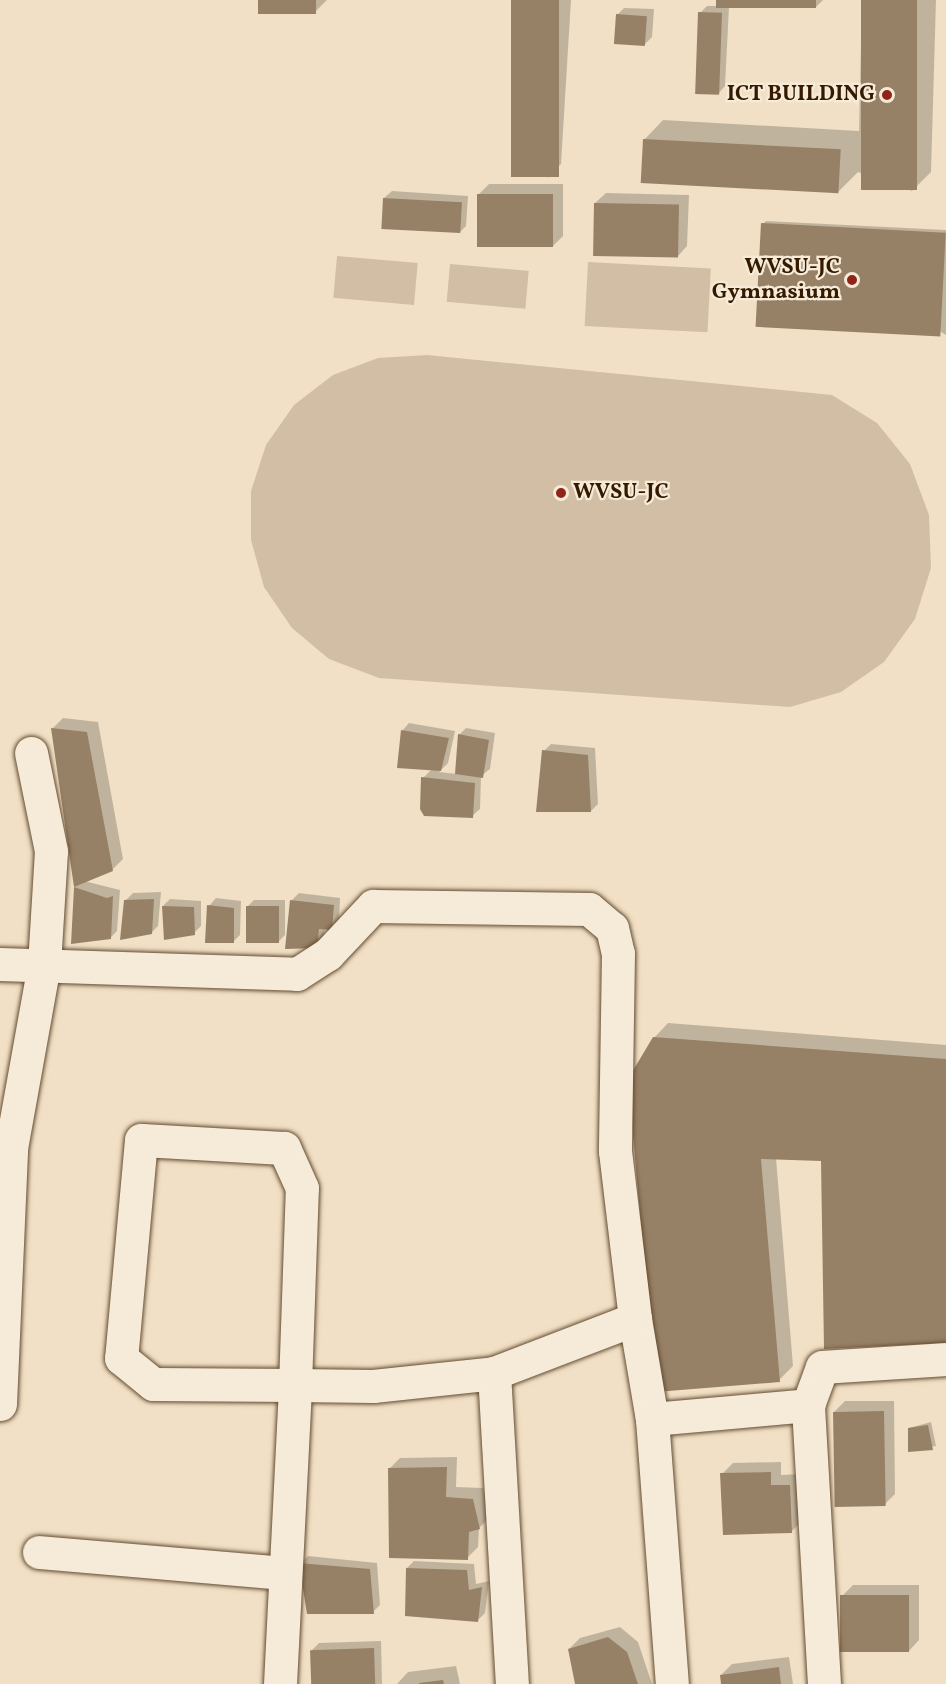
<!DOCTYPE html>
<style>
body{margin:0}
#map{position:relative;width:946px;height:1684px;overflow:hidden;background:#f1e0c5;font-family:Vollkorn,serif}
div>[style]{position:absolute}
.green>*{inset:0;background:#d1bea4;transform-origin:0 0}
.shadow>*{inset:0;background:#0003}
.building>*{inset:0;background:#978166;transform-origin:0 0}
.roads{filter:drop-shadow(0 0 2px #644c31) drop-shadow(0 0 2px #644c31)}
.minor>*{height:33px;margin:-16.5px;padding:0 16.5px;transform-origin:16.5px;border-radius:16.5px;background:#f6ebd9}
.dots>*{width:16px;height:16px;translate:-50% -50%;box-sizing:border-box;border:3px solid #f6ebd9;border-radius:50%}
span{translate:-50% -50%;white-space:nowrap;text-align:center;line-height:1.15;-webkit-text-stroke:4.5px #f6ebd9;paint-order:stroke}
.poi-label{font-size:22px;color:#351a00;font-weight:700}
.right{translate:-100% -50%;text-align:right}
.left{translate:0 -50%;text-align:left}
</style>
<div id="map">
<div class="green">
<i style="left:337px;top:256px;width:81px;height:42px;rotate:5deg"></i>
<i style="left:588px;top:262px;width:123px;height:64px;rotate:3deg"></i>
<i style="left:450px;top:264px;width:79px;height:38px;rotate:5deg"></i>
<i style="clip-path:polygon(427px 355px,832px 395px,877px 423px,910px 464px,929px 515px,931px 568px,915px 619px,884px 662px,841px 692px,790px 707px,379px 678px,329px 659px,292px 628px,264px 587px,251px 540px,251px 491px,266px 445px,294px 405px,333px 375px,378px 358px)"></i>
</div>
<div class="shadow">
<i style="clip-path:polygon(259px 0,327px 0,316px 11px)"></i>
<i style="clip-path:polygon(513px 0,571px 0,561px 164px,547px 178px)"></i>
<i style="clip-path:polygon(717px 0,823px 0,816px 7px,729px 7px,725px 86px,718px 94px,700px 13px,707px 6px,717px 6px)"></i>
<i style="clip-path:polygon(862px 0,936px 0,931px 172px,912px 191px,858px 172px,838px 192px,644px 140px,663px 120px,859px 131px)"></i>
<i style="clip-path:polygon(624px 8px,654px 9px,652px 37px,645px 44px,617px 15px)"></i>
<i style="clip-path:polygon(489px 184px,563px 184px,563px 236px,552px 247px,478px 195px)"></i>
<i style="clip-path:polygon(392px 191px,468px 196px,466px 226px,459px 233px,384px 198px)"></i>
<i style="clip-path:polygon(606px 193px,689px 195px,687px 246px,677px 257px,595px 203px)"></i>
<i style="clip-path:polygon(766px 221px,946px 230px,946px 335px,763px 224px)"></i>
<i style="clip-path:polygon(63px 718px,98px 722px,123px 859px,112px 870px,84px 881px,120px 890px,117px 931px,110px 938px,73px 943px,75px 886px,52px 729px)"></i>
<i style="clip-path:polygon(409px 723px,455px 731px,448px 763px,439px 772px,457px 774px,459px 735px,466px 728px,495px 733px,490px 769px,481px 776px,480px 809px,472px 816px,423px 778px,432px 769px,402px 731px)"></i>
<i style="clip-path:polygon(551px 744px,595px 748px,598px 804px,591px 811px,544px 751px)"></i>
<i style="clip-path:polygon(161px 892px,158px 926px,151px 933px,126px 900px,133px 893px)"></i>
<i style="clip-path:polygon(299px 893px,340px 898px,339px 921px,332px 929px,325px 928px,323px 939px,316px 947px,292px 900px)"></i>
<i style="clip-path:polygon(216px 898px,241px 901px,240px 935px,233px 942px,209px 906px)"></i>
<i style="clip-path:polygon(170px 899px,201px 901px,201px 926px,194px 933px,163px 906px)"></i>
<i style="clip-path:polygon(254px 900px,285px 900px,285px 935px,278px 942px,247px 907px)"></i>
<i style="clip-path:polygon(668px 1023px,946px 1045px,946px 1341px,823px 1159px,776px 1158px,793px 1366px,779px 1380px,654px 1038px)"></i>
<i style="clip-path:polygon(845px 1401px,894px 1401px,895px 1494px,884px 1505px,834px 1412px)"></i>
<i style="clip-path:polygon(931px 1422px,936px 1446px,909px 1450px,909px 1428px)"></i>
<i style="clip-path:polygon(457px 1457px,456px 1487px,483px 1488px,490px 1517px,479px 1528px,478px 1547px,467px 1558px,389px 1469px,400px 1458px)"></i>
<i style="clip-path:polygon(781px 1462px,781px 1475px,801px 1474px,802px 1521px,791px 1532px,722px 1474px,733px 1463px)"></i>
<i style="clip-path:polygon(308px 1556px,377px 1563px,380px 1605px,373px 1612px,301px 1563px)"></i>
<i style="clip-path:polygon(414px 1561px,474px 1564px,476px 1584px,489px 1581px,485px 1613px,478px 1620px,407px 1568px)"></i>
<i style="clip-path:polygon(853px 1585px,919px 1585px,919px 1640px,909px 1651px,842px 1596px)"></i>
<i style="clip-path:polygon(620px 1627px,638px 1642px,652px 1684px,576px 1684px,569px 1649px,580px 1638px)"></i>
<i style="clip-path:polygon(381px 1641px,382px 1684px,312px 1684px,312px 1650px,319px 1643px)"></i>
<i style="clip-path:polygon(789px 1657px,793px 1684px,723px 1684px,721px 1675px,732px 1664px)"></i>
<i style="clip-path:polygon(456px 1666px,460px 1684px,397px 1684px,408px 1672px)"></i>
</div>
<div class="building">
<i style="left:258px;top:0;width:58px;height:14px"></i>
<i style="left:511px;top:0;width:48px;height:177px"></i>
<i style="left:716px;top:0;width:100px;height:8px"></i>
<i style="left:861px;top:0;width:56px;height:190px"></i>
<i style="left:698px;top:12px;width:24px;height:82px;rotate:2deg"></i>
<i style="left:616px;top:14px;width:31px;height:30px;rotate:4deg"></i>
<i style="left:643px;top:139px;width:198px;height:44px;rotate:3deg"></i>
<i style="left:477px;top:194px;width:76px;height:53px"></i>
<i style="left:383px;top:198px;width:79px;height:31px;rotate:3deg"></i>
<i style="left:594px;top:203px;width:85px;height:53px;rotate:1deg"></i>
<i style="left:761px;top:223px;width:185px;height:104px;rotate:3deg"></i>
<i style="clip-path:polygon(51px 728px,87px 732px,113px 871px,74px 887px,107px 898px,113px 896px,111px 939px,71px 944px,74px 887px)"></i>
<i style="clip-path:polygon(401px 730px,449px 738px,441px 771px,397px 768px)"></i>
<i style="clip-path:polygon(458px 734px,489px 740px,483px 778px,455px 774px)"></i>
<i style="clip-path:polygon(542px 750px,588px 755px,591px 812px,536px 812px)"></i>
<i style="clip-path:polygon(421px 777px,475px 783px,473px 818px,424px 816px,420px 809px)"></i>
<i style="clip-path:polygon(154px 899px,152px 934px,120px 940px,124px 900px)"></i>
<i style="clip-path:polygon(290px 900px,334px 905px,332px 930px,319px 929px,317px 948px,285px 949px)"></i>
<i style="clip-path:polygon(207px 905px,234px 908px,234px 943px,205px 943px)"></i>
<i style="clip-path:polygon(162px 906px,194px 907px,195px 935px,164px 940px)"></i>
<i style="left:279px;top:906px;width:37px;height:33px;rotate:90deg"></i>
<i style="clip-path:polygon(653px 1037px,946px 1059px,946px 1343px,824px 1349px,821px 1161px,761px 1159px,780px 1382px,656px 1392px,628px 1079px)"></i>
<i style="left:884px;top:1411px;width:95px;height:51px;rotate:89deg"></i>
<i style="clip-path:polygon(928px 1425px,933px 1450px,908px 1452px,908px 1428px)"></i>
<i style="clip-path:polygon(447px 1467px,446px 1497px,473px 1499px,480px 1529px,469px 1532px,468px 1560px,389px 1558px,388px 1468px)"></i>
<i style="clip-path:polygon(771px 1472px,771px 1485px,790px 1485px,792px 1533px,723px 1535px,720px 1473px)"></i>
<i style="clip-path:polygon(299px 1563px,370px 1569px,374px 1614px,307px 1614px)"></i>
<i style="clip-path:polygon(406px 1568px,467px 1570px,469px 1590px,482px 1587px,478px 1622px,405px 1616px)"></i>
<i style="left:909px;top:1595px;width:57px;height:69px;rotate:90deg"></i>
<i style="clip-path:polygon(608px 1637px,627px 1652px,638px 1684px,575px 1684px,568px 1649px)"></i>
<i style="left:374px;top:1648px;width:36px;height:64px;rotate:88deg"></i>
<i style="clip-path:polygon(779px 1667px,781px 1684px,721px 1684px,720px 1675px)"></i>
<i style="clip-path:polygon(443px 1680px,444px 1684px,419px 1684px,419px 1683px)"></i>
</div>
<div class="roads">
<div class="minor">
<i style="left:0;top:964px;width:297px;rotate:1.9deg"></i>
<i style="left:297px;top:974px;width:37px;rotate:-33deg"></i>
<i style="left:328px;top:954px;width:66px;rotate:-46.8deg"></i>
<i style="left:373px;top:906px;width:216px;rotate:0.8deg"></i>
<i style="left:589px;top:909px;width:30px;rotate:40deg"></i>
<i style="left:612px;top:928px;width:26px;rotate:77deg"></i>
<i style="left:618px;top:953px;width:198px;rotate:90.9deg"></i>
<i style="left:615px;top:1151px;width:169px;rotate:83.2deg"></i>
<i style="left:635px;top:1319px;width:101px;rotate:80.4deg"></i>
<i style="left:652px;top:1419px;width:266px;rotate:85.7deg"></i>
<i style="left:494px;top:1373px;width:312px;rotate:86.7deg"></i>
<i style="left:0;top:1404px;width:256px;rotate:-87.5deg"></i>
<i style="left:11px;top:1148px;width:186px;rotate:-79.8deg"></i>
<i style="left:44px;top:965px;width:114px;rotate:-86.5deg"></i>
<i style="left:51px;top:851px;width:100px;rotate:-101.5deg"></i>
<i style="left:652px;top:1419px;width:157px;rotate:-5.1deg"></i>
<i style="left:39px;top:1552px;width:247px;rotate:4.9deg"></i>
<i style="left:280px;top:1684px;width:299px;rotate:-87.1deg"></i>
<i style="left:295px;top:1385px;width:197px;rotate:-88deg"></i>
<i style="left:302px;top:1188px;width:44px;rotate:-114.2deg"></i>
<i style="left:284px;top:1148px;width:143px;rotate:-176.8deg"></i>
<i style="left:141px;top:1140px;width:219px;rotate:95.2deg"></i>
<i style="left:121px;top:1358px;width:41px;rotate:39.1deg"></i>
<i style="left:153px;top:1384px;width:142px;rotate:0.4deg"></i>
<i style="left:295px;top:1385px;width:78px;rotate:0.7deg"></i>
<i style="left:373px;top:1386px;width:122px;rotate:-6.1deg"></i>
<i style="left:494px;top:1373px;width:151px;rotate:-21deg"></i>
<i style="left:824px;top:1684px;width:279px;rotate:-93.3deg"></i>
<i style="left:808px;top:1405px;width:40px;rotate:-69.8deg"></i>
<i style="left:822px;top:1367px;width:124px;rotate:-3.7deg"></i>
</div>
</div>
<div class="dots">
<i style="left:887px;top:95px;background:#8f2418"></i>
<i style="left:852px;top:280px;background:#8f2418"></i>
<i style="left:561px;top:493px;background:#8f2418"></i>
</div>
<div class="poi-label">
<span class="right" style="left:875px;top:95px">ICT BUILDING</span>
<span class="right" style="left:840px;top:280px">WVSU-JC<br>Gymnasium</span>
<span class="left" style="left:573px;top:493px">WVSU-JC</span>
</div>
</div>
